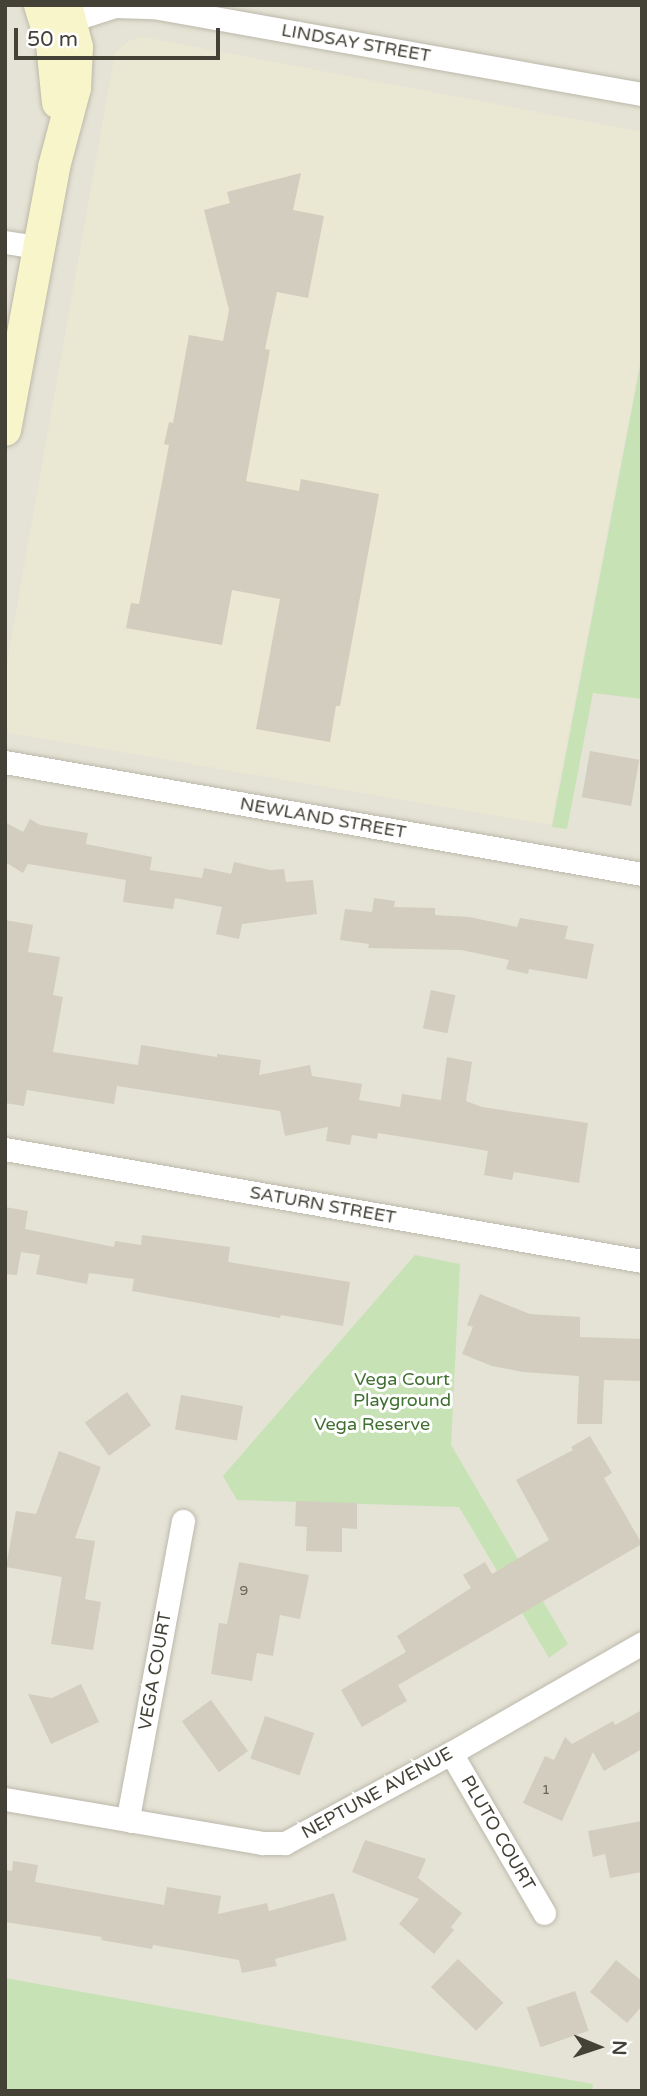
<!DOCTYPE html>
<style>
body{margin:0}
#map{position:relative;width:647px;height:2096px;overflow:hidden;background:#f2f0e8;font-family:"Varela Round",sans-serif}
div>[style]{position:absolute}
.residential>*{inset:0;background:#e5e3d6;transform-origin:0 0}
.education>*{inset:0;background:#eae7d3}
.green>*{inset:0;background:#c7e2b5}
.building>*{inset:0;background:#d2cdbe;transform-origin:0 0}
.roads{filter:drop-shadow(0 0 2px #bcb9ab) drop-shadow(0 0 2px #bcb9ab)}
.street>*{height:23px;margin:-11.5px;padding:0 11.5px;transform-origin:11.5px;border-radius:11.5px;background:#fff}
.secondary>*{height:32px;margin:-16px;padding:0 16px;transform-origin:16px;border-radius:16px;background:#f9f5cb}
span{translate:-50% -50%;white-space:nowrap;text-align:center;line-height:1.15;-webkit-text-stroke:6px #fff;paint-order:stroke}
.number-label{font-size:14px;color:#686459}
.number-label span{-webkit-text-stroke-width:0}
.street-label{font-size:18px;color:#444137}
.park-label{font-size:18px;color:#3f7030}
.frame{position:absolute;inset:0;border:7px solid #444137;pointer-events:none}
.north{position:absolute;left:563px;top:2012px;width:70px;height:70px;-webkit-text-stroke:5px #fff;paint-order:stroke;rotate:92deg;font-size:19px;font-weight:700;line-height:28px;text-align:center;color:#444137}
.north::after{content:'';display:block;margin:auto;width:24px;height:32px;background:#444137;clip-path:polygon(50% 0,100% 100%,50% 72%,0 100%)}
.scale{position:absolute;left:14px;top:28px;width:206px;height:32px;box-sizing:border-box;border:4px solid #444137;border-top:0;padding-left:9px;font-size:21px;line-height:24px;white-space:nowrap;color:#444137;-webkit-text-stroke:5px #fff;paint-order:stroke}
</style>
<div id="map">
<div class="residential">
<i style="left:5px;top:5px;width:637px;height:2086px"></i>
</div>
<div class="education">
<i style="clip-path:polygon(143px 37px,642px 132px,642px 351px,551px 825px,9px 733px,5px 729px,5px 674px,115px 53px,129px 41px)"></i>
</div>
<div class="green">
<i style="clip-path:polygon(642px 356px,642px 699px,593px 693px,567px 829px,552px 827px)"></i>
<i style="clip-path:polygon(415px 1255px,460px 1264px,451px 1445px,568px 1644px,549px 1658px,459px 1507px,237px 1500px,223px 1476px)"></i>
<i style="clip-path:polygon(5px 1978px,593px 2084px,592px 2091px,5px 2091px)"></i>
</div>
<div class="building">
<i style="clip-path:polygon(301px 173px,293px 210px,324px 216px,308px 298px,277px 292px,265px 349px,270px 350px,246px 481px,299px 491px,301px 479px,379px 494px,340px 706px,336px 706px,330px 742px,256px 729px,280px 599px,232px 590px,222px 645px,126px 628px,131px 603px,139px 604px,169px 445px,164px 444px,169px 422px,173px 423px,189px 335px,223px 341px,229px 310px,204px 210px,230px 203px,227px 192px)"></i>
<i style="left:590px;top:751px;width:50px;height:47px;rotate:10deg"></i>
<i style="clip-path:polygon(30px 819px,40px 825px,88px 833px,86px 844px,152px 857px,150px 870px,202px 878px,204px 868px,231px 874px,234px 862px,270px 870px,284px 869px,286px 882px,313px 880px,317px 914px,242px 924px,239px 939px,216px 934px,222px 907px,175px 898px,173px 909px,123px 902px,126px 880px,28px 864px,23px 873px,5px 862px,5px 822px,23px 832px)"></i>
<i style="clip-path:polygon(374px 898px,395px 901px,394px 907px,435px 908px,435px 915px,469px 917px,517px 927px,520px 918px,568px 926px,565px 939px,594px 944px,587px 979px,529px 969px,528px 974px,506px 969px,509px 960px,461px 950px,368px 948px,369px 944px,340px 940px,345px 909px,372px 912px)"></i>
<i style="clip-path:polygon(5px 920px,33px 925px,28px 952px,60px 957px,53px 995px,63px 997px,53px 1052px,138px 1065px,141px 1045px,217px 1057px,217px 1054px,261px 1060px,259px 1075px,310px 1065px,312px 1076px,362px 1084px,359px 1100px,400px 1107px,402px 1094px,441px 1100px,447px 1057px,472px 1062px,466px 1101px,482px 1107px,588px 1123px,579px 1183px,514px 1172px,512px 1180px,484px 1175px,488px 1151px,447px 1144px,378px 1133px,377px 1139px,352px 1135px,350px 1145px,326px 1141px,328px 1127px,285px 1136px,280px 1111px,117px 1086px,114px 1104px,27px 1090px,24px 1106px,5px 1103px)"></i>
<i style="left:431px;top:990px;width:25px;height:39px;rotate:12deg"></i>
<i style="clip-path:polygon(5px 1207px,28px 1211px,25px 1229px,114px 1247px,115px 1241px,141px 1245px,142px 1235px,230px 1247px,228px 1262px,350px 1282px,343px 1326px,281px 1315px,280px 1318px,132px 1291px,134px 1279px,89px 1273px,87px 1284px,36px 1274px,40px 1255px,21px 1252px,17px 1275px,5px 1274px)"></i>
<i style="clip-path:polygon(480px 1294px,530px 1314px,580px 1317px,580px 1337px,642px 1339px,641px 1381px,604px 1380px,602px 1424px,577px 1424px,579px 1376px,523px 1372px,492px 1366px,462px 1354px,473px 1327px,467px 1325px)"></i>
<i style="left:127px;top:1392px;width:41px;height:52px;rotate:54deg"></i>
<i style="left:181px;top:1395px;width:63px;height:35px;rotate:10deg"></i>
<i style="clip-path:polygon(590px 1436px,612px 1473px,604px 1478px,642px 1544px,398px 1685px,407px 1701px,362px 1727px,341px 1690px,406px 1652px,397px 1636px,471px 1588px,463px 1575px,485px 1562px,492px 1574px,549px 1540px,516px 1480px,573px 1450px,571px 1447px)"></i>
<i style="clip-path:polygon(59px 1451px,101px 1467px,75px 1538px,95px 1541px,85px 1599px,101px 1602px,93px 1650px,51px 1644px,62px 1577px,6px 1567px,16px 1511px,36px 1514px)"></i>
<i style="clip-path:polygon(296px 1501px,357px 1503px,357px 1529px,342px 1528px,342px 1552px,306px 1551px,307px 1527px,295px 1526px)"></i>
<i style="clip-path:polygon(239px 1562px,309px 1575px,300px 1619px,280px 1615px,273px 1656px,257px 1653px,252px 1681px,211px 1674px,219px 1623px,227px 1624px)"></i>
<i style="clip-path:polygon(81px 1684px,99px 1722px,51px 1744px,28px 1694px,52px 1698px)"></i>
<i style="left:211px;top:1700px;width:63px;height:36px;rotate:54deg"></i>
<i style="clip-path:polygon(642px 1710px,642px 1749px,604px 1771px,593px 1752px,562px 1821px,523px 1803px,545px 1756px,554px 1760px,565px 1737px,572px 1744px,613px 1721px,615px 1725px)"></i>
<i style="left:265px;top:1716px;width:52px;height:45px;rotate:19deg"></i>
<i style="clip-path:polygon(642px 1821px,642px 1872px,610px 1878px,605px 1854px,593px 1857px,588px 1831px)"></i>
<i style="clip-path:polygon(365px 1840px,426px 1859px,418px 1878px,462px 1913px,451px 1927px,454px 1930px,434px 1954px,399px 1924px,419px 1899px,352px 1872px)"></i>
<i style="clip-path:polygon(13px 1861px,38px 1865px,35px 1882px,164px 1905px,167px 1887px,221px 1896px,218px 1914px,267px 1903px,269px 1911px,334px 1893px,347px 1940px,275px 1959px,277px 1966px,242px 1973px,239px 1960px,153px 1945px,152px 1949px,101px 1940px,102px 1937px,5px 1922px,5px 1870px,12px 1871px)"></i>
<i style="left:458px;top:1959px;width:63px;height:39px;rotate:44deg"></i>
<i style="clip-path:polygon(616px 1960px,642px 1981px,642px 2006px,627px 2023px,590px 1992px)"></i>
<i style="left:575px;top:1991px;width:42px;height:51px;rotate:71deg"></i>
</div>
<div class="roads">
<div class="street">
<i style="left:71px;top:20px;width:46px;rotate:-17.7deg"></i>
<i style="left:115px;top:6px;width:38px;rotate:2deg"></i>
<i style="left:153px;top:7px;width:497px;rotate:10.1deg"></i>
<i style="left:5px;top:242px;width:33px;rotate:9deg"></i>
<i style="left:5px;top:762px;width:647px;rotate:9.97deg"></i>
<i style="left:5px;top:1149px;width:647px;rotate:9.97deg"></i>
<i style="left:451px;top:1753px;width:185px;rotate:59.8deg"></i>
<i style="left:5px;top:1799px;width:262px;rotate:9.7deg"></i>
<i style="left:263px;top:1843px;width:22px"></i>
<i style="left:285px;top:1843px;width:189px;rotate:-28.5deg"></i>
<i style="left:451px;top:1753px;width:220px;rotate:-29.9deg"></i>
<i style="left:131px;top:1821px;width:9px;rotate:-103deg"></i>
<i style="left:129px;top:1812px;width:296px;rotate:-79.5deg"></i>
</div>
<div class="secondary">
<i style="left:40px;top:5px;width:41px;rotate:72.9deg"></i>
<i style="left:52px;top:44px;width:59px;rotate:84.2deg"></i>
<i style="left:5px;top:430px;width:268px;rotate:-79.4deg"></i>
<i style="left:54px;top:167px;width:82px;rotate:-75.1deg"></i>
<i style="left:75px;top:88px;width:41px;rotate:-87.2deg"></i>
<i style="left:77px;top:47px;width:43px;rotate:-104.7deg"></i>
</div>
</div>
<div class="number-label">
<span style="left:244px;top:1591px">9</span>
<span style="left:546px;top:1790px">1</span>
</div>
<div class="street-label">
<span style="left:356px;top:43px;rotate:10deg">LINDSAY STREET</span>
<span style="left:323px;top:818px;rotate:10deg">NEWLAND STREET</span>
<span style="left:323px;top:1205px;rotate:10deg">SATURN STREET</span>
<span style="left:155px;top:1671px;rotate:-80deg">VEGA COURT</span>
<span style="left:377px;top:1793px;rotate:-29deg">NEPTUNE AVENUE</span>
<span style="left:498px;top:1833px;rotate:60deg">PLUTO COURT</span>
</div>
<div class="park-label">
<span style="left:402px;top:1390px">Vega Court<br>Playground</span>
<span style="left:372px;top:1424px">Vega Reserve</span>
</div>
<div class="frame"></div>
<div class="north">N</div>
<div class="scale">50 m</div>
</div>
